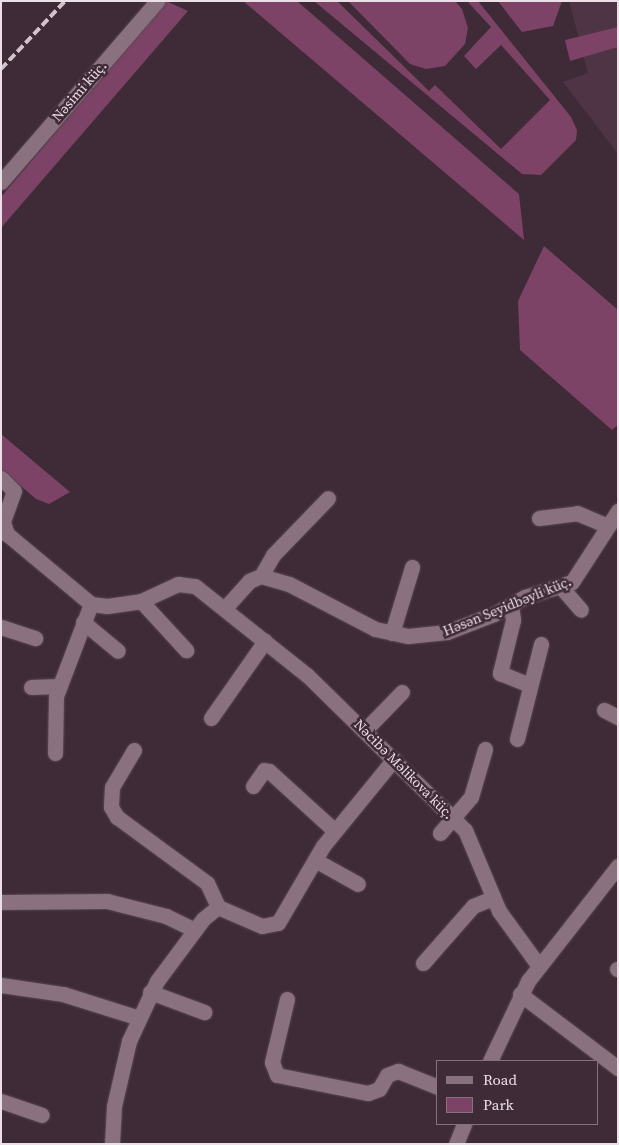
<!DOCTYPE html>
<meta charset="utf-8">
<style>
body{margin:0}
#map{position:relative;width:619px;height:1145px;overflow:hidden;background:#3f2a37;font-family:"Source Serif 4",serif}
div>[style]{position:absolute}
.built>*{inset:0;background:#4e3444}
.green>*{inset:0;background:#7c4366}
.roads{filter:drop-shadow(0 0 1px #594852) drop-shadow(0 0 1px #594852)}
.minor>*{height:15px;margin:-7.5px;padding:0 7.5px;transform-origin:7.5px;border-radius:7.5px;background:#89717f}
.rail>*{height:4px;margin-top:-2px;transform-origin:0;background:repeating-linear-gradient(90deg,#d2c3cb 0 8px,transparent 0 12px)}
span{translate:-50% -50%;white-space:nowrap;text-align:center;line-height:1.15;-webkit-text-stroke:5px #3f2a37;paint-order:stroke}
.street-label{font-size:14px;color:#eddfe7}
.frame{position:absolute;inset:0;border:2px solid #eddfe7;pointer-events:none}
.legend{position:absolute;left:436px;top:1060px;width:162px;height:65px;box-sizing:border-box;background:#3f2a37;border:1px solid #85727d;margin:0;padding:6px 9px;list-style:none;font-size:15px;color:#eddfe7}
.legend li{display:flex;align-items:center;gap:10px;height:25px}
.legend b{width:25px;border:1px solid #85727d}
</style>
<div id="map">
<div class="built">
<i style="clip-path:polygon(569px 1px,618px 1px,618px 154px,563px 82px,588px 73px)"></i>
</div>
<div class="green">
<i style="clip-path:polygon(166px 1px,188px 11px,1px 228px,1px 197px)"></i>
<i style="clip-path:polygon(243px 1px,297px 1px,519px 194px,524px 240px)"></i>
<i style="clip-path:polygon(314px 1px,337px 1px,429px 91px,435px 85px,501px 149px,550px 100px,501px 45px,476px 69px,464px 56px,491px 27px,467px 1px,478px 1px,571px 117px,577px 130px,576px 140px,541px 175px,522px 174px)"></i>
<i style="clip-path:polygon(348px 1px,455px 1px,462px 9px,468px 28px,465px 44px,445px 66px,426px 69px,410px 64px)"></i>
<i style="clip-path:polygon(498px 1px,562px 1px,553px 26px,522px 32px)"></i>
<i style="clip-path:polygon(618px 27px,618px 47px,570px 61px,565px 40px)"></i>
<i style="clip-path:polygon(544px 246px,618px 310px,618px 425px,612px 430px,520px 350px,518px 301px)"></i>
<i style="clip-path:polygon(1px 434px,70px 492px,49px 504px,36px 499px,1px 469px)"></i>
</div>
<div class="roads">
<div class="minor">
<i style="left:1px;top:182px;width:239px;rotate:-49.2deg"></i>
<i style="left:1px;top:478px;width:18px;rotate:45deg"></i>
<i style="left:14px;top:491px;width:33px;rotate:110deg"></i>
<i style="left:3px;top:522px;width:13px;rotate:72deg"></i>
<i style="left:7px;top:534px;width:109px;rotate:39.8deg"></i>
<i style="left:91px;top:604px;width:16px;rotate:7deg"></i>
<i style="left:107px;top:606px;width:34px;rotate:-8deg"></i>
<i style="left:141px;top:601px;width:41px;rotate:-24.7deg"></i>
<i style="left:178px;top:584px;width:17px;rotate:7deg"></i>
<i style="left:195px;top:586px;width:143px;rotate:38.5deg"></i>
<i style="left:307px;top:675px;width:221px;rotate:44.5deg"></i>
<i style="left:465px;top:830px;width:88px;rotate:67.2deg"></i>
<i style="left:499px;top:911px;width:68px;rotate:54deg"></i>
<i style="left:539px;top:518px;width:38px;rotate:-7deg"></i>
<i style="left:577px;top:513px;width:33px;rotate:23deg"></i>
<i style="left:261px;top:576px;width:24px;rotate:-60deg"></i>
<i style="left:273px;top:555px;width:79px;rotate:-46deg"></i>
<i style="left:561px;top:587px;width:30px;rotate:49deg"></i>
<i style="left:141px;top:601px;width:67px;rotate:47.4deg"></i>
<i style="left:511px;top:605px;width:15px;rotate:82deg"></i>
<i style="left:513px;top:620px;width:55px;rotate:103.8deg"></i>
<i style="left:500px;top:673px;width:32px;rotate:22deg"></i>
<i style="left:225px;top:608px;width:36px;rotate:-48deg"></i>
<i style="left:249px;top:581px;width:13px;rotate:-23deg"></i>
<i style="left:261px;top:576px;width:29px;rotate:16deg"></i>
<i style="left:289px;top:584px;width:97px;rotate:27.6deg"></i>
<i style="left:375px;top:629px;width:34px;rotate:12deg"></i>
<i style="left:408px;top:636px;width:39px;rotate:-6deg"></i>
<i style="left:447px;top:632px;width:50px;rotate:-21deg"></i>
<i style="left:494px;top:614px;width:35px;rotate:-29deg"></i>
<i style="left:525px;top:597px;width:49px;rotate:-17.7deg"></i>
<i style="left:572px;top:582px;width:85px;rotate:-57.1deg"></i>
<i style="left:83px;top:622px;width:45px;rotate:39.6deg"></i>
<i style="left:1px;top:627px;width:36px;rotate:18deg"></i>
<i style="left:392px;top:633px;width:69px;rotate:-73.1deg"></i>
<i style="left:31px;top:687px;width:28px;rotate:-2deg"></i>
<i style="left:604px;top:710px;width:16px;rotate:27deg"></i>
<i style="left:211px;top:718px;width:94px;rotate:-55deg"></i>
<i style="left:365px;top:730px;width:53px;rotate:-45.8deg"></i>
<i style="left:517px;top:739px;width:98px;rotate:-75.8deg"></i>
<i style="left:134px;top:750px;width:43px;rotate:120.7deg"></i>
<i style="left:112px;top:787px;width:20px;rotate:93deg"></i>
<i style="left:111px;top:807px;width:12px;rotate:59deg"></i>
<i style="left:117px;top:817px;width:112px;rotate:36.3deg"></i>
<i style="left:207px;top:883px;width:26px;rotate:65deg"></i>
<i style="left:55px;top:753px;width:57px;rotate:-89deg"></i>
<i style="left:56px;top:696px;width:98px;rotate:-69.2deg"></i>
<i style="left:253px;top:786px;width:19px;rotate:-55deg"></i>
<i style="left:264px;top:770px;width:5px;rotate:11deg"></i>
<i style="left:269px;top:771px;width:89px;rotate:42.3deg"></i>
<i style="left:440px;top:833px;width:48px;rotate:-49.3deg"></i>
<i style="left:471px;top:797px;width:50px;rotate:-73.7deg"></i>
<i style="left:315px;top:860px;width:49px;rotate:29.2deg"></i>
<i style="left:1px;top:902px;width:106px;rotate:-0.5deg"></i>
<i style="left:107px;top:901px;width:61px;rotate:14.3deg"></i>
<i style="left:166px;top:916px;width:32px;rotate:26deg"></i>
<i style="left:423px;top:963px;width:76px;rotate:-48.7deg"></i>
<i style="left:473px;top:906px;width:22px;rotate:-22deg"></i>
<i style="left:617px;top:969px;width:1px"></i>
<i style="left:1px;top:985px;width:63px;rotate:8.3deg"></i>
<i style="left:63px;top:994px;width:77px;rotate:17.5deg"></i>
<i style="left:150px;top:992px;width:58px;rotate:20.3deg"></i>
<i style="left:520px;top:994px;width:123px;rotate:37.1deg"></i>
<i style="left:287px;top:999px;width:65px;rotate:103.4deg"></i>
<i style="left:272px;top:1062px;width:14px;rotate:69deg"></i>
<i style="left:277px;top:1075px;width:93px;rotate:11.2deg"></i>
<i style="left:368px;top:1093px;width:12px;rotate:-20deg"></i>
<i style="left:379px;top:1089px;width:16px;rotate:-60deg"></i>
<i style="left:387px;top:1075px;width:12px;rotate:-20deg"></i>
<i style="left:398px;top:1071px;width:43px;rotate:21.8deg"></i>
<i style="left:490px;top:1061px;width:89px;rotate:-64.6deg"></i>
<i style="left:528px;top:981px;width:146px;rotate:-52deg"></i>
<i style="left:1px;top:1101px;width:43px;rotate:18.9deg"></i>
<i style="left:112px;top:1144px;width:38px;rotate:-87deg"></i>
<i style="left:114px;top:1106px;width:67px;rotate:-77deg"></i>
<i style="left:129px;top:1041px;width:66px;rotate:-65deg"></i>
<i style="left:157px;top:981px;width:77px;rotate:-53.4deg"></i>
<i style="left:203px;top:919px;width:19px;rotate:-39deg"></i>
<i style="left:218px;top:907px;width:48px;rotate:23.4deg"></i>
<i style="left:262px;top:926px;width:16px;rotate:-11deg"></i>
<i style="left:278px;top:923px;width:89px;rotate:-59.7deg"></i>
<i style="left:323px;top:846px;width:112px;rotate:-50.8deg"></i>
<i style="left:456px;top:1144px;width:22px;rotate:-68deg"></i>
</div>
</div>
<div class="rail">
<i style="left:1px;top:69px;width:93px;rotate:-46.7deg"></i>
</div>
<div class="street-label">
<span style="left:79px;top:91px;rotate:-49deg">Nəsimi küç.</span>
<span style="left:507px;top:606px;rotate:-22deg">Həsən Seyidbəyli küç.</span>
<span style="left:404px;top:769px;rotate:45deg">Nəcibə Məlikova küç.</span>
</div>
<div class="frame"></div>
<ul class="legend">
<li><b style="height:6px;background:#89717f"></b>Road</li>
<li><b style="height:14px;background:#7c4366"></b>Park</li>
</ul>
</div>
